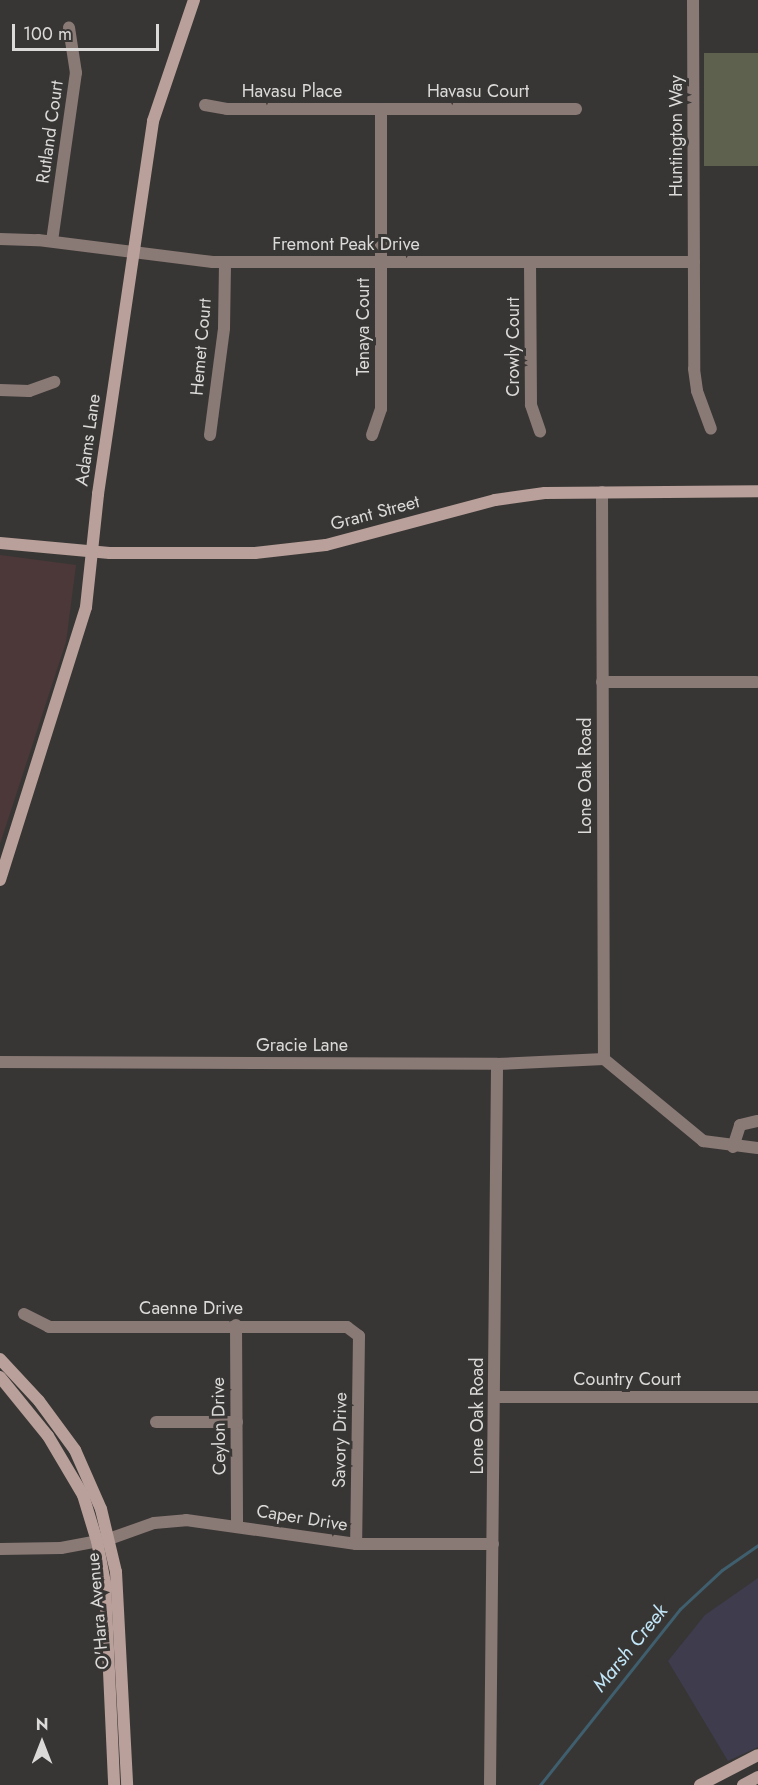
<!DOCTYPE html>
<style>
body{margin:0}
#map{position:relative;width:758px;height:1785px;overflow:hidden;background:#383634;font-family:Jost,sans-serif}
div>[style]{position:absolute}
.commercial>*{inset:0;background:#3e3c4d}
.education>*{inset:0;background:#4d3839}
.green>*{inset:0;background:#5f614f;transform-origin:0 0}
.stream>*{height:3px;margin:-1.5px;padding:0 1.5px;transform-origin:1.5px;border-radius:1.5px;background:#3f5f6f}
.street>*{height:12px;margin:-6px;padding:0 6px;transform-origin:6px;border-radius:6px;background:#8a7a76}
.secondary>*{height:12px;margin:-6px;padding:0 6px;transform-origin:6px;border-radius:6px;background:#b9a09a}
span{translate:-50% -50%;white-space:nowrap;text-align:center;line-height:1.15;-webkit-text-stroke:6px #383634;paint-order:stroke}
.street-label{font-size:18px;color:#dcdad9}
.water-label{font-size:20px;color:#c1e6f8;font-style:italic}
.north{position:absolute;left:12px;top:1713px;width:60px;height:60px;-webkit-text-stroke:4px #383634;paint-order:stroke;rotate:0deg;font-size:16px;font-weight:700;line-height:24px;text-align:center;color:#dcdad9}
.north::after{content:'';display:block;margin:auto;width:21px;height:27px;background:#dcdad9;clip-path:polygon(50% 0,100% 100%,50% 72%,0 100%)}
.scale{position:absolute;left:12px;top:24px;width:147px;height:27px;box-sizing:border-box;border:3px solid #dcdad9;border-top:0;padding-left:8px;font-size:18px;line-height:21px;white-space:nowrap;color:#dcdad9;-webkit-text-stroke:4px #383634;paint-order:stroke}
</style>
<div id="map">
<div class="commercial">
<i style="clip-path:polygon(758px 1578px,758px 1747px,728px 1761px,668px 1661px,705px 1615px)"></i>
</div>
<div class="education">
<i style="clip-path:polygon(0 555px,76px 565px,66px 642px,0 844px)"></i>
</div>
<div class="green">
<i style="left:704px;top:53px;width:54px;height:113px"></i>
</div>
<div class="stream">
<i style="left:540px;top:1785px;width:225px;rotate:-51.5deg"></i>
<i style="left:680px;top:1609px;width:57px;rotate:-42.9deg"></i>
<i style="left:722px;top:1570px;width:44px;rotate:-34.8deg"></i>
</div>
<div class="street">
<i style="left:693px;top:0;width:369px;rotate:89.8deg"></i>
<i style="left:694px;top:369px;width:22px;rotate:82deg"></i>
<i style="left:697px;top:391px;width:40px;rotate:69.8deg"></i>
<i style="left:205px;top:105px;width:22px;rotate:10deg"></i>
<i style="left:227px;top:109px;width:349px"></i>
<i style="left:0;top:239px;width:38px;rotate:2deg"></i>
<i style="left:38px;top:240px;width:176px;rotate:7.2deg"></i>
<i style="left:213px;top:262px;width:481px"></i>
<i style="left:52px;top:241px;width:170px;rotate:-81.9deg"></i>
<i style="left:76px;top:73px;width:46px;rotate:-98.8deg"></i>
<i style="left:530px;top:262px;width:143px;rotate:89.6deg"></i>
<i style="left:531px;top:405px;width:28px;rotate:71deg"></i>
<i style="left:0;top:390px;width:29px;rotate:2deg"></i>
<i style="left:29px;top:391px;width:27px;rotate:-20deg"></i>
<i style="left:210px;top:435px;width:108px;rotate:-82.5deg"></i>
<i style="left:224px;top:328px;width:65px;rotate:-89.1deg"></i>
<i style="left:372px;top:435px;width:28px;rotate:-71deg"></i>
<i style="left:381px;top:409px;width:300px;rotate:-90deg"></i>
<i style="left:602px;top:492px;width:567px;rotate:89.8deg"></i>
<i style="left:602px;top:682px;width:154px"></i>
<i style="left:604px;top:1059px;width:129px;rotate:39.6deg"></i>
<i style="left:703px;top:1141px;width:55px;rotate:7.3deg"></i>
<i style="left:0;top:1062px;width:497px;rotate:0.2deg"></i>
<i style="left:497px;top:1064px;width:107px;rotate:-2.7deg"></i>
<i style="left:733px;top:1147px;width:23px;rotate:-72deg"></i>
<i style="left:740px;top:1125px;width:18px;rotate:-13deg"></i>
<i style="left:24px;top:1314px;width:28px;rotate:27deg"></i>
<i style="left:49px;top:1327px;width:298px"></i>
<i style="left:347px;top:1327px;width:15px;rotate:37deg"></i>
<i style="left:359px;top:1336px;width:208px;rotate:90.8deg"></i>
<i style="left:236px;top:1325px;width:201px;rotate:89.7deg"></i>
<i style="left:495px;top:1397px;width:263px"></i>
<i style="left:156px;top:1422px;width:81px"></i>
<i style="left:0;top:1549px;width:61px;rotate:-0.9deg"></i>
<i style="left:61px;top:1548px;width:49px;rotate:-10.6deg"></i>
<i style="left:109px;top:1539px;width:48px;rotate:-19.6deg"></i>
<i style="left:154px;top:1523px;width:32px;rotate:-5deg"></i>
<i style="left:186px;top:1520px;width:172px;rotate:8deg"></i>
<i style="left:356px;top:1544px;width:137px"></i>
<i style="left:490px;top:1785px;width:721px;rotate:-89.44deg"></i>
</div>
<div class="secondary">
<i style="left:0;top:543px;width:110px;rotate:5.2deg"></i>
<i style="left:110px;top:553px;width:145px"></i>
<i style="left:255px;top:553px;width:71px;rotate:-6.4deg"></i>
<i style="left:326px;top:545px;width:175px;rotate:-14.9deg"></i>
<i style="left:495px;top:500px;width:50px;rotate:-8deg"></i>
<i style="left:545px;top:493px;width:213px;rotate:-0.5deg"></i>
<i style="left:0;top:880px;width:286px;rotate:-72.5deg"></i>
<i style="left:86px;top:607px;width:114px;rotate:-83.9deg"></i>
<i style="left:98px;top:494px;width:377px;rotate:-81.6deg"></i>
<i style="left:153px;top:121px;width:128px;rotate:-71.3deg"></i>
<i style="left:0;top:1359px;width:57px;rotate:47.1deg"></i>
<i style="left:39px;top:1401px;width:61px;rotate:53.7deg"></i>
<i style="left:75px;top:1450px;width:64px;rotate:66.2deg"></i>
<i style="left:101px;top:1509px;width:65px;rotate:76.6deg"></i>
<i style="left:116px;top:1572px;width:213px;rotate:87deg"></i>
<i style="left:0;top:1377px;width:76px;rotate:50.9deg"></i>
<i style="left:48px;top:1436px;width:69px;rotate:59.3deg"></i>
<i style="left:83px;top:1495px;width:48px;rotate:73.1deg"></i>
<i style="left:97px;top:1541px;width:43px;rotate:79.2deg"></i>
<i style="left:105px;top:1583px;width:202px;rotate:87.4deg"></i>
<i style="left:700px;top:1785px;width:65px;rotate:-27.3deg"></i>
<i style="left:743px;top:1785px;width:17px;rotate:-28deg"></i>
</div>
<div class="street-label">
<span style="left:292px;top:91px">Havasu Place</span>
<span style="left:478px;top:91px">Havasu Court</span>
<span style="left:50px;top:132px;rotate:-82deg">Rutland Court</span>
<span style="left:676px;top:136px;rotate:-90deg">Huntington Way</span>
<span style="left:346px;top:244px">Fremont Peak Drive</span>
<span style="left:363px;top:327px;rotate:-90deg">Tenaya Court</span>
<span style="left:201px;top:347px;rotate:-85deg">Hemet Court</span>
<span style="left:513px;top:347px;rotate:-90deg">Crowly Court</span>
<span style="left:88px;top:440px;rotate:-82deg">Adams Lane</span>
<span style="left:375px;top:513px;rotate:-15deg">Grant Street</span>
<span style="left:585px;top:776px;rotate:-90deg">Lone Oak Road</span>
<span style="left:302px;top:1045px">Gracie Lane</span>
<span style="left:191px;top:1308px">Caenne Drive</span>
<span style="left:627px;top:1379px">Country Court</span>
<span style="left:477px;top:1416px;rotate:-90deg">Lone Oak Road</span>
<span style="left:219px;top:1426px;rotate:-91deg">Ceylon Drive</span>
<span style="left:340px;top:1440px;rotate:-89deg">Savory Drive</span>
<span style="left:302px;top:1518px;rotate:9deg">Caper Drive</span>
<span style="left:98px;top:1611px;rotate:-95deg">O'Hara Avenue</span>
</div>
<div class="water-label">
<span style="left:630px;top:1648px;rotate:-51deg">Marsh Creek</span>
</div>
<div class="north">N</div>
<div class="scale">100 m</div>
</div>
